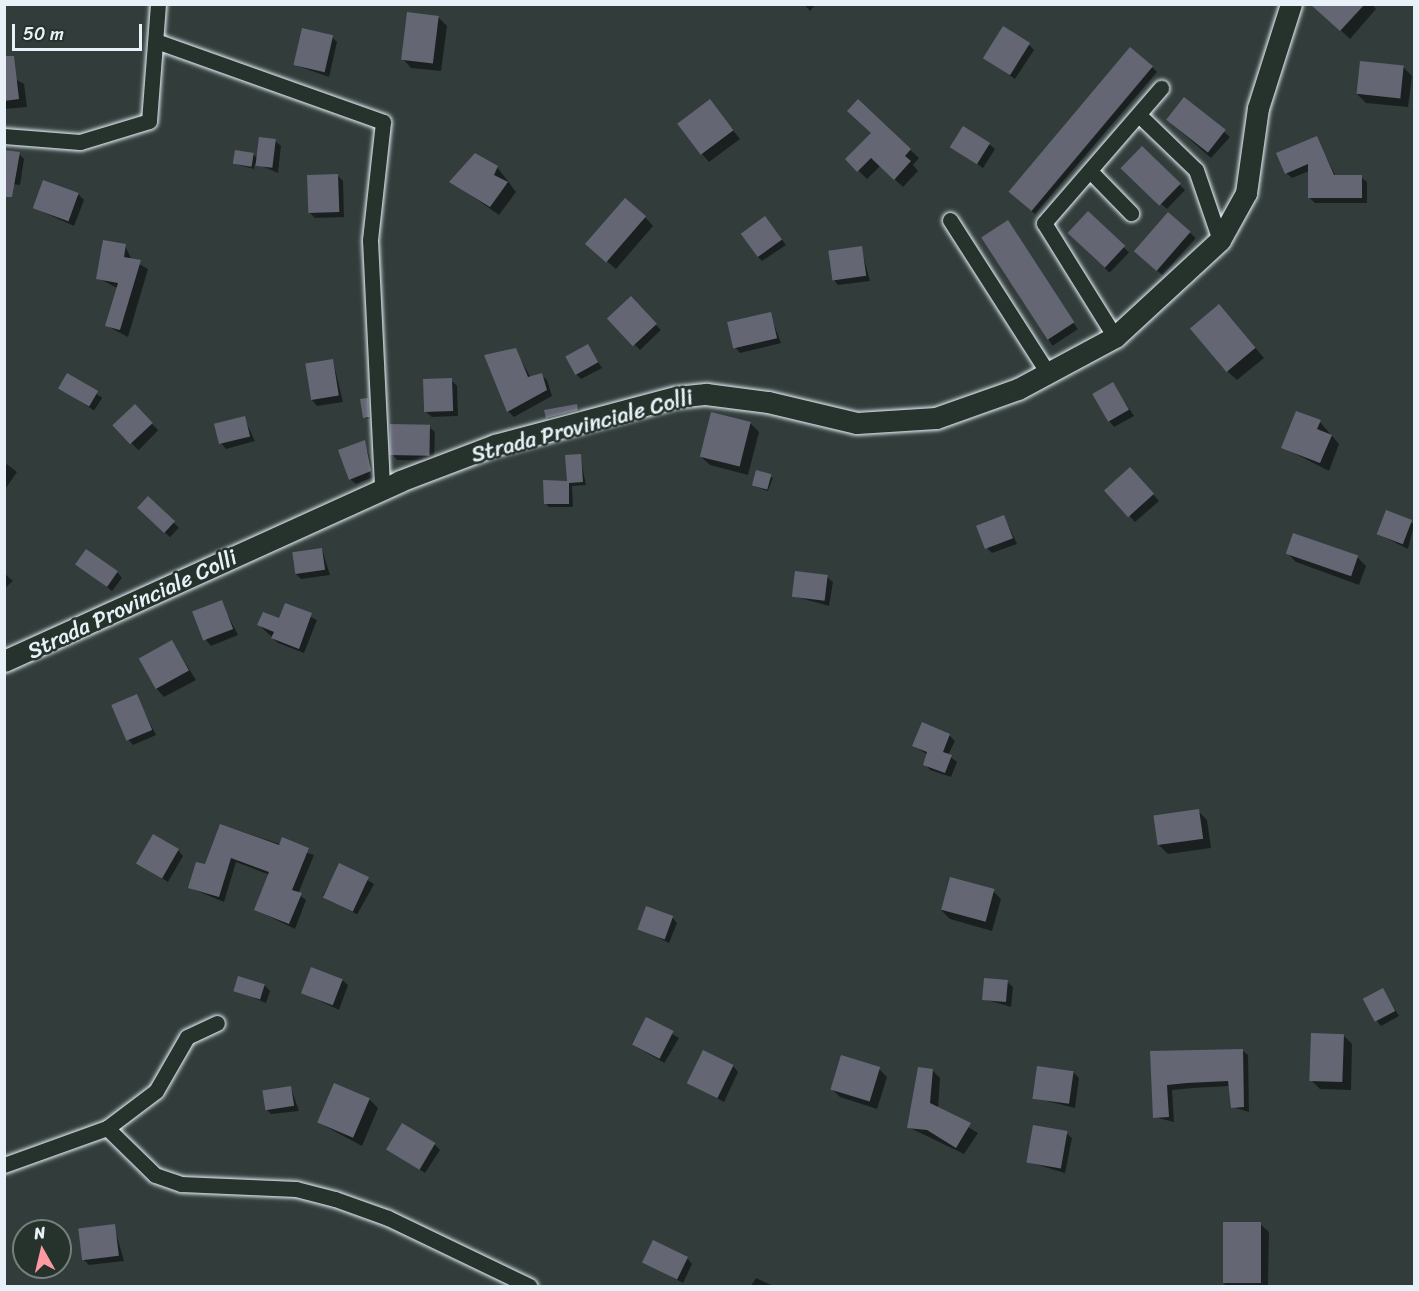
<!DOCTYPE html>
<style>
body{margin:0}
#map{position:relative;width:1419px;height:1291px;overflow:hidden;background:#323d3b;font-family:Sriracha,sans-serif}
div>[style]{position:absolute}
.shadow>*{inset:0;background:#0007;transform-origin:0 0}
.building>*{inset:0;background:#646674;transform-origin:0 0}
.roads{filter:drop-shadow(0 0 2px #e8f1f8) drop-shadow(0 0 2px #e8f1f8)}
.street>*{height:15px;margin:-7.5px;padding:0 7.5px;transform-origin:7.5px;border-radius:7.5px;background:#26332d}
.secondary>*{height:21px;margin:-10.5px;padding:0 10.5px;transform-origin:10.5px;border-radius:10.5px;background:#26332d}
span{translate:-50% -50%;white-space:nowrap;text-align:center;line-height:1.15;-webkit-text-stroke:5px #26332d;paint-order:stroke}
.street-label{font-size:22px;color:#e8f1f8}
.frame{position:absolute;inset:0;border:6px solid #e8f1f8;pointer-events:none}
.north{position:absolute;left:12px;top:1219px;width:60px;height:60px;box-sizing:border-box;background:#26332d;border:2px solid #747f7e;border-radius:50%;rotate:352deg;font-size:16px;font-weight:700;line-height:24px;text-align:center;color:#e8f1f8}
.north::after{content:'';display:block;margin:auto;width:21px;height:27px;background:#ff9aa2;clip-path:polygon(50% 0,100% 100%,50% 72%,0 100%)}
.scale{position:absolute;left:12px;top:24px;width:130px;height:27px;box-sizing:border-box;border:3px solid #e8f1f8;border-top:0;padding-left:8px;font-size:18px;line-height:21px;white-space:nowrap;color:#e8f1f8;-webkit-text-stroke:4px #26332d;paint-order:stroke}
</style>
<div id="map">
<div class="shadow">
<i style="clip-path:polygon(804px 4px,816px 4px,810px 11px)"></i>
<i style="clip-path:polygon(1323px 4px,1371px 4px,1376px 9px,1350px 39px,1327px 18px)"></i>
<i style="clip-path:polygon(438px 17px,447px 26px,441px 71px,411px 68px,403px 59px)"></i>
<i style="clip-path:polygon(332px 37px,337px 42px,329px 77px,295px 65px)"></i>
<i style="clip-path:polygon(1029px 45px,1034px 50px,1015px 79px,984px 58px)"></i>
<i style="clip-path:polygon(1152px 67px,1157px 72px,1035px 214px,1014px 196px)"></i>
<i style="clip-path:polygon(1403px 67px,1412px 76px,1408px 107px,1366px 103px,1357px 94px)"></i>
<i style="clip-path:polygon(4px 73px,24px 84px,27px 107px,4px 109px)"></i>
<i style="clip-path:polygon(1184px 99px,1230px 137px,1211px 158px,1171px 123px)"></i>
<i style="clip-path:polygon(710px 101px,740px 139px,709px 162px,701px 153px)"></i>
<i style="clip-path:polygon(858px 101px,919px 158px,913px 165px,918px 171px,903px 187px,880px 166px,867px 179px,847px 159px,872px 133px)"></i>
<i style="clip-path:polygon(1317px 138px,1336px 177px,1361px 177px,1367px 182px,1367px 203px,1315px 203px,1309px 197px,1309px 171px,1292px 178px,1286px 173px)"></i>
<i style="clip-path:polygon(275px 141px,281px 146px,278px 173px,255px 163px,254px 169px,235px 164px,253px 154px,258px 159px)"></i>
<i style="clip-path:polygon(989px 144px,995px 149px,983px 168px,952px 146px)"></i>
<i style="clip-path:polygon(1142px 149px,1185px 190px,1167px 209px,1127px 174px)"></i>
<i style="clip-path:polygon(19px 154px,24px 159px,20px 185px,4px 183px)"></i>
<i style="clip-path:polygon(475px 155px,497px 167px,516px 192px,499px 215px,452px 182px)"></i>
<i style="clip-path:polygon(338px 176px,343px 181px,344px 217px,315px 218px,309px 212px)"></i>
<i style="clip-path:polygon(78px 194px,84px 200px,74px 226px,34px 208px)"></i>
<i style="left:1088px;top:213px;width:57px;height:28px;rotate:44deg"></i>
<i style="left:1169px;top:214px;width:36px;height:50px;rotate:42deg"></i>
<i style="clip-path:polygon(645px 217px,653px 226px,616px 269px,596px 252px)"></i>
<i style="clip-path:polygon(765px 218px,786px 245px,762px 261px,757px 256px)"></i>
<i style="left:1008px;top:222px;width:128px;height:30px;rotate:57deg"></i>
<i style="clip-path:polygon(125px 246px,132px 260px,148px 269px,128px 337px,107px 326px,117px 288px,98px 278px)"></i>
<i style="clip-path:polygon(861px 248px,870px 281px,838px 285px,833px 279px)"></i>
<i style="left:631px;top:299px;width:43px;height:29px;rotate:46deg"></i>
<i style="clip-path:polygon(770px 314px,781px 343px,740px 353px,735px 347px)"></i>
<i style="clip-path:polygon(1227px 314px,1264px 358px,1237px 380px,1228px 372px)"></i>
<i style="clip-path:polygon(588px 346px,602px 368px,581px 379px,576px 374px)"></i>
<i style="clip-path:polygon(515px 350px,531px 378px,541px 375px,547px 380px,552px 396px,514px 417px,508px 411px)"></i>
<i style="clip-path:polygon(333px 361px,343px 402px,317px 406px,312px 400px)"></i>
<i style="left:67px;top:375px;width:42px;height:15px;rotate:33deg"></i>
<i style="clip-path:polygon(451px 380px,457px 386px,458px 416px,432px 417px,426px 412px)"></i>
<i style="clip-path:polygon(1113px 384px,1134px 416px,1114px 427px,1109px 421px)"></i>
<i style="clip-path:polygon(367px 400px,370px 419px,367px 419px,365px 417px)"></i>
<i style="clip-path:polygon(576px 406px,582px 411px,553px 423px,547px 418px)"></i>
<i style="left:135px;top:407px;width:33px;height:28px;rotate:45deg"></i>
<i style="clip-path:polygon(244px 418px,255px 441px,226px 449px,221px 443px)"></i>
<i style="clip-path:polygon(1320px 422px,1339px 444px,1329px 471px,1282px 447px)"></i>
<i style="clip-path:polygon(750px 423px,759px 432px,748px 475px,710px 465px,701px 457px)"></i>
<i style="clip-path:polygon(429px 427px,435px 432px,434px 461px,397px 460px,392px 454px)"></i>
<i style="clip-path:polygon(364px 441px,376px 476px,356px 484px,350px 479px)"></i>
<i style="clip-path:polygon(580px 456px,586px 485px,572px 486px,573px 507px,549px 507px,546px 504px,569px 482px)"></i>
<i style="clip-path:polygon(4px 462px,17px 472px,6px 488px,4px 488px)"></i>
<i style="left:757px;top:472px;width:17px;height:14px;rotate:21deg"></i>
<i style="clip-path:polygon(1136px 475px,1159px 501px,1135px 522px,1107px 491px)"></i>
<i style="left:148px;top:498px;width:43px;height:13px;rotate:44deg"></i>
<i style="clip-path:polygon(1387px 512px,1414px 524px,1408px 549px,1378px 534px)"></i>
<i style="clip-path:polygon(1004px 517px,1017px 544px,992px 553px,987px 548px)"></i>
<i style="clip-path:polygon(322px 549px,330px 575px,301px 579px,295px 573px)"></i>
<i style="clip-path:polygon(1287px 553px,1357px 557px,1366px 566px,1359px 585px,1296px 562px)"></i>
<i style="clip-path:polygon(77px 564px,117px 572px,122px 578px,112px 591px)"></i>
<i style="clip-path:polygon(4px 573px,13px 581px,4px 589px)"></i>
<i style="clip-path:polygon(827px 577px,833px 582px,829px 606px,793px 596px)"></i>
<i style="clip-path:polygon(221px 602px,238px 635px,211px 646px,206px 640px)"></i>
<i style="clip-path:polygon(286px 605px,317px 620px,304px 653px,278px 643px,259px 625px,280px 620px)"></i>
<i style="clip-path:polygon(172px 642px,196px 680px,164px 697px,156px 688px)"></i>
<i style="clip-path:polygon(136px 696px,156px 735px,133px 745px,128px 739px)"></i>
<i style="clip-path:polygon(949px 735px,955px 741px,948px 755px,957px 762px,951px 777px,930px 770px,925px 764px,928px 755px,914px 746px)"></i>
<i style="clip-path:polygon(1198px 811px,1207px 820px,1211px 848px,1168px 854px,1159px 845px)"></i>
<i style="clip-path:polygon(221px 825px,314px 855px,298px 894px,306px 900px,295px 929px,256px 910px,270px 875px,236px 862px,224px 902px,190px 888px,206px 866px)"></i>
<i style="clip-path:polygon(178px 850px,183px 856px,168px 882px,138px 863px)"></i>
<i style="left:340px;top:865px;width:39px;height:35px;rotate:29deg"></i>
<i style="clip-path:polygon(993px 891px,1001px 899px,992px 931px,950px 919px,941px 910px)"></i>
<i style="clip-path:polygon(672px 917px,677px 923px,669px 943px,639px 928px)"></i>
<i style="clip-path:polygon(342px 980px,348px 985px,339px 1010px,303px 993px)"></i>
<i style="clip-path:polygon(1007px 982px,1013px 987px,1011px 1007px,984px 999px)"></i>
<i style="clip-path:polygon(264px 985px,270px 991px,266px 1003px,235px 990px)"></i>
<i style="clip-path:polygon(1383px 990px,1399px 1016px,1381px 1026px,1376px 1020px)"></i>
<i style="left:646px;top:1019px;width:38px;height:29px;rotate:30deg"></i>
<i style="clip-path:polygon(1343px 1035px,1352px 1044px,1351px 1090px,1320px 1089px,1311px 1080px)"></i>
<i style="clip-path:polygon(1242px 1050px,1248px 1055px,1249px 1112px,1232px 1107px,1230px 1086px,1193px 1088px,1172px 1090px,1174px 1122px,1154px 1117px,1151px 1053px)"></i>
<i style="clip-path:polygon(733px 1066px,738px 1072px,724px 1102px,689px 1083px)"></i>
<i style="clip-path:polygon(879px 1069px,887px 1077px,877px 1109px,840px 1097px,831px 1088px)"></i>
<i style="clip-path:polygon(932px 1070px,940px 1078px,938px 1109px,978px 1133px,964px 1154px,908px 1127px)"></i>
<i style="clip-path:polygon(1073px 1072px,1079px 1078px,1075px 1108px,1035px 1098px)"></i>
<i style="clip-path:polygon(291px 1088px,299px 1111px,271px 1114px,266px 1109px)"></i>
<i style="clip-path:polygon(369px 1099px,378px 1108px,362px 1146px,319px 1123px)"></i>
<i style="clip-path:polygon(1066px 1133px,1072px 1138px,1065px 1173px,1028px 1162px)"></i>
<i style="clip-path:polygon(434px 1144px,440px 1150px,425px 1173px,388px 1148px)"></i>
<i style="clip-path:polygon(1260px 1224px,1269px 1232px,1268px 1286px,1227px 1286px,1223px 1283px)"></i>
<i style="clip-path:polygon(114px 1226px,124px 1261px,89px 1265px,84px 1260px)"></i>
<i style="clip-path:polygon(687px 1258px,692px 1264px,683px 1283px,644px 1262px)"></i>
<i style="clip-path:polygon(756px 1278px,773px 1286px,751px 1286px)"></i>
</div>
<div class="building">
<i style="clip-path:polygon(1310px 4px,1365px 4px,1340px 31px)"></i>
<i style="left:407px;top:12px;width:32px;height:48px;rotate:7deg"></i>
<i style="left:1003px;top:26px;width:32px;height:38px;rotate:32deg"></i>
<i style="left:302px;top:28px;width:32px;height:38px;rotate:13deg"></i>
<i style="left:1130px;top:47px;width:30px;height:189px;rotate:40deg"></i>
<i style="clip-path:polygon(4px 56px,14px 56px,19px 99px,4px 101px)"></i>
<i style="left:1360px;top:61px;width:44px;height:33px;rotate:6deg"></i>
<i style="left:1184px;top:97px;width:53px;height:29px;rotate:38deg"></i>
<i style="left:710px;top:99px;width:39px;height:41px;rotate:53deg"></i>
<i style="clip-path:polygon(858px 99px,911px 149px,905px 156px,911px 161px,894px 180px,871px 158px,857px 172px,845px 159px,871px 133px,847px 111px)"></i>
<i style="left:963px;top:126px;width:32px;height:25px;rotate:32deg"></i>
<i style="clip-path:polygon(1317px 136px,1334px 175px,1362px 175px,1362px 198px,1308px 198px,1308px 164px,1285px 174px,1276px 153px)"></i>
<i style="left:259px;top:137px;width:17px;height:29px;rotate:7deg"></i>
<i style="left:1142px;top:146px;width:54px;height:31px;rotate:44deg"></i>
<i style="clip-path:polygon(4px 150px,20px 152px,12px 197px,4px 197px)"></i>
<i style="left:235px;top:150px;width:19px;height:14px;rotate:9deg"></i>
<i style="clip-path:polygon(475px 153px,498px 166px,494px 175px,508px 182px,490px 207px,449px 182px)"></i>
<i style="left:338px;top:174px;width:38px;height:31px;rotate:88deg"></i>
<i style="left:43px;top:180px;width:38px;height:30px;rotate:20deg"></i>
<i style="left:625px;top:198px;width:28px;height:61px;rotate:41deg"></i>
<i style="left:1088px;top:211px;width:51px;height:30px;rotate:43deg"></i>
<i style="left:1168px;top:212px;width:30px;height:52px;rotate:41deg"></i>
<i style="left:765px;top:216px;width:29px;height:30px;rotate:54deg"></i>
<i style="left:1008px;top:220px;width:122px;height:32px;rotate:57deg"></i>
<i style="clip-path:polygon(103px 240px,126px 244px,124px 257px,141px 260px,120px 330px,105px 326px,118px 283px,96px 279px)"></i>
<i style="left:862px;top:246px;width:30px;height:34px;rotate:82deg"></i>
<i style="left:631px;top:296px;width:38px;height:33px;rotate:47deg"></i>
<i style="left:1219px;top:304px;width:57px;height:38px;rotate:50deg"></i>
<i style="left:771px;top:312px;width:27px;height:45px;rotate:77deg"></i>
<i style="left:588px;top:344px;width:21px;height:26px;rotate:61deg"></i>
<i style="clip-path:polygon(516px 348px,528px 377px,542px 373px,547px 390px,507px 412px,484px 355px)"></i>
<i style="left:333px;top:359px;width:37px;height:28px;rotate:81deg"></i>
<i style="left:67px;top:373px;width:36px;height:18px;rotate:30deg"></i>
<i style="left:452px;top:378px;width:33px;height:29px;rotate:88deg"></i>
<i style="left:1113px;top:382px;width:32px;height:24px;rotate:60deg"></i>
<i style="clip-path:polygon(368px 398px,369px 417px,363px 418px,360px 399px)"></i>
<i style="left:135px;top:404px;width:26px;height:31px;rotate:47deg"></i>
<i style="clip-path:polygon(577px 404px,578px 410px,546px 418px,544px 410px)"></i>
<i style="clip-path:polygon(1296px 411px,1321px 420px,1317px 429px,1332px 435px,1320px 463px,1281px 448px)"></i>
<i style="left:711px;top:412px;width:41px;height:46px;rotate:14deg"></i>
<i style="left:245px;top:416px;width:21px;height:32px;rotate:76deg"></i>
<i style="left:390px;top:424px;width:40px;height:31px;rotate:1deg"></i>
<i style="clip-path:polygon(365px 440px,371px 471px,349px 480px,338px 450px)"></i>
<i style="clip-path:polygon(581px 454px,583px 482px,569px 483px,569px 504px,544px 504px,543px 480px,567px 481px,565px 455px)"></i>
<i style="left:1130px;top:467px;width:36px;height:35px;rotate:48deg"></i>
<i style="left:756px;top:470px;width:16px;height:16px;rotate:15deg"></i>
<i style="left:148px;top:496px;width:37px;height:16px;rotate:43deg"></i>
<i style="left:1386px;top:510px;width:28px;height:26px;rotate:21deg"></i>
<i style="left:1004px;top:515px;width:25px;height:30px;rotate:69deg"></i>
<i style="left:1293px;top:533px;width:69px;height:22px;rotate:19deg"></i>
<i style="left:322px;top:548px;width:22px;height:30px;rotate:82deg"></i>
<i style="left:86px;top:549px;width:39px;height:19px;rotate:35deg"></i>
<i style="left:795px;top:571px;width:33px;height:26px;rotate:7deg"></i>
<i style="left:222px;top:600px;width:31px;height:32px;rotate:69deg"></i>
<i style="clip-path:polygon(285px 603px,312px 613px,299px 649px,271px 638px,274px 632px,257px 625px,263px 612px,279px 618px)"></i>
<i style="left:172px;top:640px;width:35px;height:38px;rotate:61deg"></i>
<i style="left:137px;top:694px;width:39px;height:28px;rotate:67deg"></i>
<i style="clip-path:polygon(922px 722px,950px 734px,943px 752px,952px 755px,945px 773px,923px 765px,927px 752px,912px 746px)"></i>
<i style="left:1199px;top:809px;width:30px;height:46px;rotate:82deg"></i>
<i style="clip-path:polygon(220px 824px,279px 845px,282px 837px,309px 848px,292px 890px,302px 893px,289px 924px,254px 910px,269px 872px,231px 858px,219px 897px,188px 888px,196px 862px,205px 864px)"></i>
<i style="left:153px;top:834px;width:30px;height:34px;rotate:30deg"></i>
<i style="left:339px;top:863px;width:33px;height:38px;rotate:25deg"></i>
<i style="left:950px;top:877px;width:46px;height:34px;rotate:15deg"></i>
<i style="left:646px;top:906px;width:29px;height:25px;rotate:20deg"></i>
<i style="left:311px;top:967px;width:34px;height:28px;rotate:21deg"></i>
<i style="left:238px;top:976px;width:28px;height:16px;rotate:17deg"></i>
<i style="left:984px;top:978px;width:24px;height:22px;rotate:5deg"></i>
<i style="left:1383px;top:988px;width:26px;height:23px;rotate:62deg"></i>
<i style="left:646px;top:1017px;width:31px;height:31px;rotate:27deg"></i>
<i style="left:1311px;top:1033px;width:33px;height:48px;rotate:2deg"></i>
<i style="clip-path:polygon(1243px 1049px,1244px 1107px,1231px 1108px,1228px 1081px,1187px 1083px,1167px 1085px,1169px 1117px,1153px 1118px,1150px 1051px)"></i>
<i style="left:703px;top:1050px;width:34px;height:37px;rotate:26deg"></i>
<i style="left:841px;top:1055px;width:41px;height:36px;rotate:17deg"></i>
<i style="left:1037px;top:1066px;width:37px;height:33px;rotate:8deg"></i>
<i style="clip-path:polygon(918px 1067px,933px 1069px,930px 1103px,971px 1123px,956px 1148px,927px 1130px,907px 1128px)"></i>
<i style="left:334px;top:1083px;width:39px;height:43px;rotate:23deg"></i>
<i style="left:291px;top:1086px;width:20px;height:29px;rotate:81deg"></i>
<i style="left:402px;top:1123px;width:39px;height:31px;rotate:31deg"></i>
<i style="left:1033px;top:1125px;width:35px;height:38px;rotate:10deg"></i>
<i style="left:1223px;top:1222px;width:38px;height:61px"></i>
<i style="left:115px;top:1224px;width:32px;height:37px;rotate:83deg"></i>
<i style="left:653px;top:1240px;width:39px;height:25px;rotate:26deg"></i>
</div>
<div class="roads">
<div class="street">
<i style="left:156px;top:41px;width:241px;rotate:19.6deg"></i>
<i style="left:383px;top:122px;width:119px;rotate:96.3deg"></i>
<i style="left:370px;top:240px;width:249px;rotate:87.2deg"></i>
<i style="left:1139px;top:115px;width:79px;rotate:44deg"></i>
<i style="left:1196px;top:170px;width:74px;rotate:71.1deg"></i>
<i style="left:4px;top:136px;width:76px;rotate:4.5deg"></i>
<i style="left:80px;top:142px;width:72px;rotate:-16.9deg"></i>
<i style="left:149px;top:121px;width:117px;rotate:-85.6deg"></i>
<i style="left:1090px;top:171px;width:59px;rotate:45.7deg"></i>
<i style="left:950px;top:220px;width:182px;rotate:57.4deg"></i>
<i style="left:1115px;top:337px;width:134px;rotate:-121.9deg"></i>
<i style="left:1044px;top:223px;width:179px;rotate:-49.1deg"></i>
<i style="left:107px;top:1128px;width:67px;rotate:44.4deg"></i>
<i style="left:155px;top:1175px;width:28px;rotate:19deg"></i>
<i style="left:181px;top:1184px;width:115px;rotate:2.5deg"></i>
<i style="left:296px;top:1189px;width:40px;rotate:14.4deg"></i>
<i style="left:335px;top:1199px;width:56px;rotate:19.7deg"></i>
<i style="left:388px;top:1218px;width:157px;rotate:25.7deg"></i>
<i style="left:4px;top:1165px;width:109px;rotate:-19.8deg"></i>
<i style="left:107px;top:1128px;width:61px;rotate:-37.1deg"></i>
<i style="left:156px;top:1091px;width:62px;rotate:-60.1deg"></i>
<i style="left:187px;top:1037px;width:33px;rotate:-25deg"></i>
</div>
<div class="secondary">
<i style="left:4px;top:661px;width:435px;rotate:-24.4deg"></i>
<i style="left:400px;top:481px;width:102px;rotate:-20.8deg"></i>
<i style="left:495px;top:445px;width:187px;rotate:-14.9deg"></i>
<i style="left:676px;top:397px;width:30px;rotate:-6deg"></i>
<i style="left:706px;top:394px;width:63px;rotate:7.4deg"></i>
<i style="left:768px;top:402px;width:91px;rotate:13.3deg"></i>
<i style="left:857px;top:423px;width:79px;rotate:-3.6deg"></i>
<i style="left:936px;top:418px;width:87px;rotate:-19.5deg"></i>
<i style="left:1018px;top:389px;width:110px;rotate:-28.2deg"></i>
<i style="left:1115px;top:337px;width:143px;rotate:-42.7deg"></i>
<i style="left:1220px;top:240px;width:54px;rotate:-61deg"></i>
<i style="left:1246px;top:193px;width:86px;rotate:-82deg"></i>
<i style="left:1258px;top:108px;width:109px;rotate:-72.4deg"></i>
</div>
</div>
<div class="street-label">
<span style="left:582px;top:426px;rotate:-15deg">Strada Provinciale Colli</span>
<span style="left:132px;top:604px;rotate:-25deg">Strada Provinciale Colli</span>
</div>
<div class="frame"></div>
<div class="north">N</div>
<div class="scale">50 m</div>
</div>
